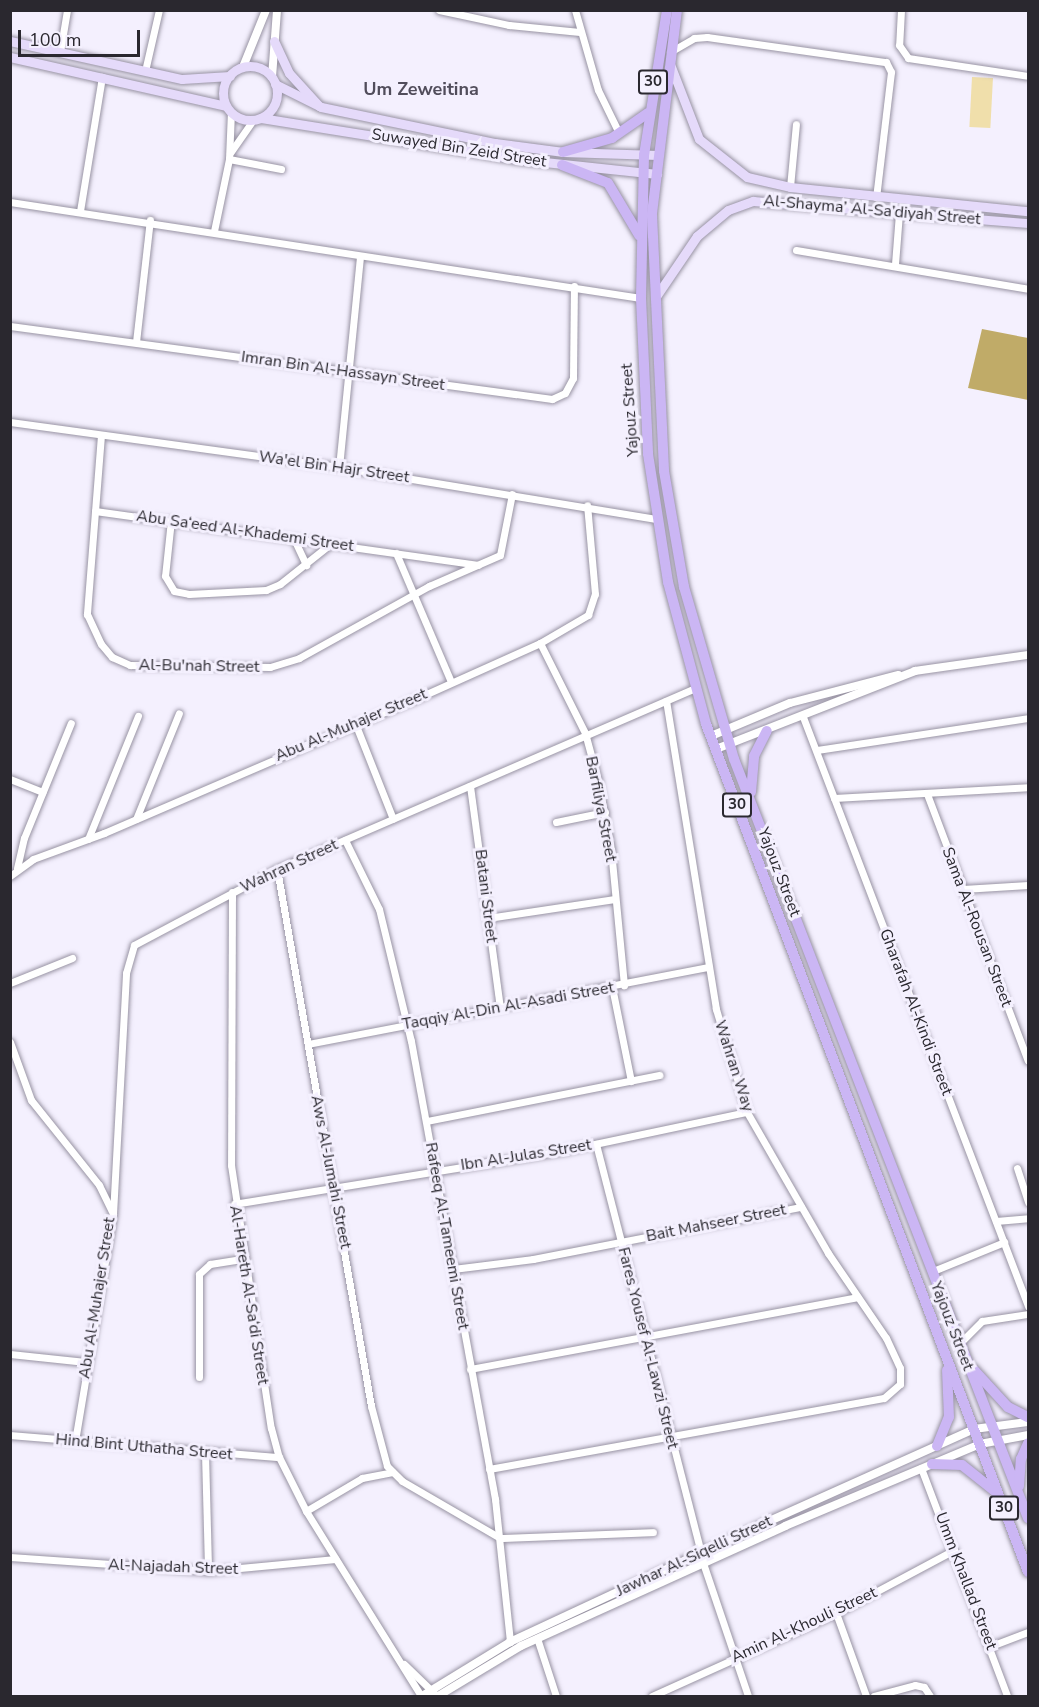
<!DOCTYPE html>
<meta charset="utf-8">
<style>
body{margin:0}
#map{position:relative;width:1039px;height:1707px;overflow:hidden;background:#f4f0fe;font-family:"Nunito Sans",sans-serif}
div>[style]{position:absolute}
.green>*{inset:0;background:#f0dfab;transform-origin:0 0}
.forest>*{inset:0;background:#c0ab68}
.roads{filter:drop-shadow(0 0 2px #9893a3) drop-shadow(0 0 2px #9893a3)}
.minor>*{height:7px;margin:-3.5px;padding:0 3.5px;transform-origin:3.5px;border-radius:3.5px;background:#fff}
.tertiary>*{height:8px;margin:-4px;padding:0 4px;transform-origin:4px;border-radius:4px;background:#fff}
.secondary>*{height:9px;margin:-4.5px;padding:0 4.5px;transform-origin:4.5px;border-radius:4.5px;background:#e5dafa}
.secondary>.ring{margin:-4.5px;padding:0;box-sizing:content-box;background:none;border:9px solid #e5dafa;border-radius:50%}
.primary>*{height:10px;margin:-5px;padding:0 5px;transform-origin:5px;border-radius:5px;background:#cbb6f4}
span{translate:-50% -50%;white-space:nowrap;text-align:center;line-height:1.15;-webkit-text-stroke:6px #f4f0fe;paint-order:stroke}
.shield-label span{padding:2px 4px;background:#f4f0fe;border:2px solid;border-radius:4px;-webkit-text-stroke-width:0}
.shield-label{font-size:15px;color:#2a282f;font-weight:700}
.street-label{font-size:16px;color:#2a282f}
.neighbourhood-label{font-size:18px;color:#514d5b;font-weight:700}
.frame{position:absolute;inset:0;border:12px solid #2a282f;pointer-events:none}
.scale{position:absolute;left:18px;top:30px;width:122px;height:27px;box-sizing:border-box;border:3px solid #2a282f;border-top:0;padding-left:8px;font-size:18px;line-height:21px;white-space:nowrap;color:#2a282f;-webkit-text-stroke:4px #f4f0fe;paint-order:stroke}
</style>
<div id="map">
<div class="green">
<i style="left:972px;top:77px;width:21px;height:50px;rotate:3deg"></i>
</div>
<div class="forest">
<i style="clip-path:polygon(982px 329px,1028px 338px,1028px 400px,968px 388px)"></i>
</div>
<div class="roads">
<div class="minor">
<i style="left:439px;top:10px;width:72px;rotate:12.1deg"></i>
<i style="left:509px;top:25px;width:71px;rotate:5.6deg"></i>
<i style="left:575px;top:10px;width:83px;rotate:74deg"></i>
<i style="left:598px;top:90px;width:48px;rotate:64deg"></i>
<i style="left:901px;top:10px;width:35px;rotate:93deg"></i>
<i style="left:899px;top:45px;width:16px;rotate:55deg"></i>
<i style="left:908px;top:58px;width:121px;rotate:8.5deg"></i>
<i style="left:60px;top:52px;width:43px;rotate:-80.5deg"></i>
<i style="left:670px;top:52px;width:28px;rotate:-30deg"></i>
<i style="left:694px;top:38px;width:13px;rotate:-4deg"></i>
<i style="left:707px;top:37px;width:181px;rotate:8deg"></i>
<i style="left:886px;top:62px;width:11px;rotate:63deg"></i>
<i style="left:891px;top:72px;width:126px;rotate:96.8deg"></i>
<i style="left:145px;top:71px;width:63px;rotate:-77.1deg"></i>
<i style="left:230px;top:153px;width:40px;rotate:-55.1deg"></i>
<i style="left:229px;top:159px;width:53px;rotate:10.9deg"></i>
<i style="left:790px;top:187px;width:63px;rotate:-84.6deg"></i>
<i style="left:10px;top:202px;width:638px;rotate:8.65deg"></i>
<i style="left:80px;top:211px;width:136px;rotate:-80.7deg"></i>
<i style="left:214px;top:231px;width:74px;rotate:-78.2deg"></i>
<i style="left:229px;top:159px;width:47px;rotate:-87.6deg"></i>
<i style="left:796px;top:250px;width:235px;rotate:9.5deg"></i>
<i style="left:895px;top:264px;width:51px;rotate:-85.5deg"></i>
<i style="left:10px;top:326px;width:547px;rotate:7.67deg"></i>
<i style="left:552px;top:399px;width:14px;rotate:-25deg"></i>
<i style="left:565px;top:393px;width:17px;rotate:-62deg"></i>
<i style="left:573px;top:378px;width:92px;rotate:-89.4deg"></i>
<i style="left:136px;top:342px;width:123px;rotate:-83.5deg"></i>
<i style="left:10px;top:422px;width:332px;rotate:7.8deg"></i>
<i style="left:339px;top:467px;width:321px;rotate:9.3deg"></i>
<i style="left:101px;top:435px;width:180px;rotate:94.5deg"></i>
<i style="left:87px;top:614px;width:33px;rotate:65deg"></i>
<i style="left:101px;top:644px;width:17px;rotate:50deg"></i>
<i style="left:112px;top:657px;width:20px;rotate:24deg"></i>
<i style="left:130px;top:665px;width:140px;rotate:0.8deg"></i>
<i style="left:270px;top:667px;width:30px;rotate:-17deg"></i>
<i style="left:299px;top:658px;width:149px;rotate:-29deg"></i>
<i style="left:429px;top:586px;width:77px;rotate:-23.6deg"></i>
<i style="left:500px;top:555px;width:62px;rotate:-78.9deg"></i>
<i style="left:339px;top:467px;width:212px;rotate:-84.3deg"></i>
<i style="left:95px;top:511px;width:387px;rotate:8deg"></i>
<i style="left:171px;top:520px;width:56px;rotate:96.1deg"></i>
<i style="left:165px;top:576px;width:17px;rotate:59deg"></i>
<i style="left:174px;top:591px;width:15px;rotate:11deg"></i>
<i style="left:189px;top:594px;width:77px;rotate:-3deg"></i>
<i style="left:266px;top:590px;width:15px;rotate:-23deg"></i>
<i style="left:280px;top:584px;width:63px;rotate:-38.5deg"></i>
<i style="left:294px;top:539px;width:29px;rotate:65deg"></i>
<i style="left:396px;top:553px;width:140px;rotate:66.9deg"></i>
<i style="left:540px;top:643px;width:101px;rotate:63.4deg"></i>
<i style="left:585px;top:733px;width:50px;rotate:74.8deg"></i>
<i style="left:598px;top:781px;width:70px;rotate:79.3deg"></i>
<i style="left:611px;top:850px;width:136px;rotate:84.5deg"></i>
<i style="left:803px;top:717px;width:631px;rotate:69.09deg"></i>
<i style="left:355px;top:723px;width:103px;rotate:68.4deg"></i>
<i style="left:817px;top:750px;width:213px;rotate:-8.6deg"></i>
<i style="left:10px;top:779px;width:35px;rotate:22deg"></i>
<i style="left:470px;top:786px;width:223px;rotate:82.3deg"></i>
<i style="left:927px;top:794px;width:285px;rotate:69.3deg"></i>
<i style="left:834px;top:798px;width:194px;rotate:-3.2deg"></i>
<i style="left:136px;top:819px;width:114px;rotate:-67.9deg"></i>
<i style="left:556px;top:822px;width:50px;rotate:-11.5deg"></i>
<i style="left:88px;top:839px;width:133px;rotate:-67.9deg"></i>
<i style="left:345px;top:840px;width:77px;rotate:63.8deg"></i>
<i style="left:379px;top:909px;width:136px;rotate:76.4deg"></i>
<i style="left:411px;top:1041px;width:466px;rotate:79.6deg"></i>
<i style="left:495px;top:1499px;width:144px;rotate:84deg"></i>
<i style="left:17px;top:868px;width:31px;rotate:-77deg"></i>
<i style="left:24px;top:838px;width:124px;rotate:-67.8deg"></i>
<i style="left:277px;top:869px;width:545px;rotate:80.07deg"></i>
<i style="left:371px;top:1406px;width:62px;rotate:75.1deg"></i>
<i style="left:387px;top:1466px;width:21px;rotate:45deg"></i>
<i style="left:402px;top:1481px;width:113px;rotate:30.2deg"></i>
<i style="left:500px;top:1538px;width:153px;rotate:-2.2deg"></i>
<i style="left:10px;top:876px;width:29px;rotate:-36deg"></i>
<i style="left:33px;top:859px;width:76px;rotate:-20.1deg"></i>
<i style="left:104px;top:833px;width:334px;rotate:-23.3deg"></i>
<i style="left:411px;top:701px;width:141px;rotate:-24.2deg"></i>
<i style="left:540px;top:643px;width:56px;rotate:-30.3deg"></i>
<i style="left:588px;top:615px;width:22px;rotate:-72deg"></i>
<i style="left:595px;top:594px;width:89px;rotate:-95.1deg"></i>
<i style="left:963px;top:889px;width:65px;rotate:-3.5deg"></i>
<i style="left:232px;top:892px;width:273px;rotate:90.2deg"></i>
<i style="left:231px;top:1165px;width:266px;rotate:81.4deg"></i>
<i style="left:271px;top:1428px;width:30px;rotate:75deg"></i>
<i style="left:279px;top:1457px;width:60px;rotate:63.4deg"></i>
<i style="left:306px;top:1511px;width:218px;rotate:58.1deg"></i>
<i style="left:488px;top:918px;width:128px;rotate:-8.5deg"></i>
<i style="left:10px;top:983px;width:67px;rotate:-22deg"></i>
<i style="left:612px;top:987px;width:96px;rotate:78.6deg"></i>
<i style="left:10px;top:1042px;width:62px;rotate:70.1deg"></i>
<i style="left:31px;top:1100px;width:109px;rotate:51.3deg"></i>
<i style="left:99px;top:1185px;width:32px;rotate:64deg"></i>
<i style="left:113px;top:1214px;width:230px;rotate:99.5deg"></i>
<i style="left:308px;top:1044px;width:407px;rotate:-10.9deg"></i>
<i style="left:427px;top:1121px;width:237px;rotate:-11.2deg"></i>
<i style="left:596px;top:1144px;width:421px;rotate:75.6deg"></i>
<i style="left:1017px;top:1168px;width:36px;rotate:72deg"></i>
<i style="left:234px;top:1204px;width:336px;rotate:-9.2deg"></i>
<i style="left:566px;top:1150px;width:185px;rotate:-11.9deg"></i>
<i style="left:113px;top:1214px;width:241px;rotate:-86.9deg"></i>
<i style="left:126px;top:973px;width:29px;rotate:-74deg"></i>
<i style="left:134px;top:945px;width:162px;rotate:-28deg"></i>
<i style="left:277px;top:869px;width:456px;rotate:-23.4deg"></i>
<i style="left:996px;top:1221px;width:32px;rotate:-5deg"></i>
<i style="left:453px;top:1269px;width:81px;rotate:-7.1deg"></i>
<i style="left:533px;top:1259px;width:273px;rotate:-11deg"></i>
<i style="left:933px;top:1271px;width:77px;rotate:-22.2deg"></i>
<i style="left:960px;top:1343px;width:31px;rotate:-45deg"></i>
<i style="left:982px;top:1321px;width:47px;rotate:-8.7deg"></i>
<i style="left:10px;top:1354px;width:76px;rotate:6deg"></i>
<i style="left:470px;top:1369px;width:394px;rotate:-10.5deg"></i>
<i style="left:199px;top:1377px;width:103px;rotate:-90deg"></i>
<i style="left:199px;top:1274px;width:15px;rotate:-42deg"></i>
<i style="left:210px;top:1264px;width:32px;rotate:-9deg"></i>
<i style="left:10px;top:1435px;width:270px;rotate:4.7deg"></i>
<i style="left:205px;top:1453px;width:118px;rotate:88.5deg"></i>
<i style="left:921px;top:1468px;width:244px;rotate:69.3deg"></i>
<i style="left:489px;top:1469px;width:401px;rotate:-10.2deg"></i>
<i style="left:884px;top:1398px;width:21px;rotate:-41deg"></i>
<i style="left:900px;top:1384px;width:16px;rotate:-90deg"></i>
<i style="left:900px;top:1368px;width:33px;rotate:-115deg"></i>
<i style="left:886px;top:1338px;width:103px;rotate:-124.3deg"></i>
<i style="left:828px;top:1253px;width:163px;rotate:-119.9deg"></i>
<i style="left:747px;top:1112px;width:108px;rotate:-106.8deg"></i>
<i style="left:716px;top:1009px;width:312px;rotate:-99.2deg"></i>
<i style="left:306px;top:1511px;width:65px;rotate:-30.5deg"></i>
<i style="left:362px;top:1478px;width:31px;rotate:-11deg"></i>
<i style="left:10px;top:1557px;width:198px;rotate:4deg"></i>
<i style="left:208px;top:1571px;width:128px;rotate:-5.4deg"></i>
<i style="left:703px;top:1563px;width:140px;rotate:71.3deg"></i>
<i style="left:836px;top:1613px;width:88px;rotate:70.1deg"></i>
<i style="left:537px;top:1638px;width:61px;rotate:71.9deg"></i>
<i style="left:991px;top:1646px;width:40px;rotate:-21deg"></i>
<i style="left:404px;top:1664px;width:46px;rotate:44.1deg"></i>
<i style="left:652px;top:1696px;width:202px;rotate:-24.3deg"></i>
<i style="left:836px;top:1613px;width:134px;rotate:-28.1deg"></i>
<i style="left:874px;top:1696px;width:42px;rotate:-15deg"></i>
<i style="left:915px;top:1685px;width:9px;rotate:13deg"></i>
<i style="left:924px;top:1687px;width:11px;rotate:56deg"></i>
</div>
<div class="tertiary">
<i style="left:243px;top:67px;width:61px;rotate:-68deg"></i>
<i style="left:272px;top:77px;width:67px;rotate:-85.7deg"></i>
<i style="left:711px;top:736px;width:86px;rotate:-22.7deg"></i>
<i style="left:790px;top:703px;width:112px;rotate:-14.5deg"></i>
<i style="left:716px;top:749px;width:214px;rotate:-21.4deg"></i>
<i style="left:915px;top:671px;width:114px;rotate:-8.1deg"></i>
<i style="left:422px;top:1696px;width:103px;rotate:-31.5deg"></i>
<i style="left:510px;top:1642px;width:281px;rotate:-25deg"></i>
<i style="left:765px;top:1523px;width:229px;rotate:-24.2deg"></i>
<i style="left:974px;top:1429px;width:54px;rotate:-7.4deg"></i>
<i style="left:438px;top:1696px;width:97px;rotate:-31.1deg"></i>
<i style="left:521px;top:1646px;width:290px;rotate:-24.4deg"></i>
<i style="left:785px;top:1526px;width:212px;rotate:-22.8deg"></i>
<i style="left:980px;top:1444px;width:49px;rotate:-10.6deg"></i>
</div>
<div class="secondary">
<i style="left:10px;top:41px;width:176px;rotate:12.5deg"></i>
<i style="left:182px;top:79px;width:48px;rotate:-3.6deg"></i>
<i style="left:274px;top:41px;width:35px;rotate:65deg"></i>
<i style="left:289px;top:73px;width:45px;rotate:47.7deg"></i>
<i style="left:10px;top:57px;width:221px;rotate:12.8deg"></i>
<i style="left:670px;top:64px;width:80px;rotate:68.9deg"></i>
<i style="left:699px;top:139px;width:61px;rotate:38.4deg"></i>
<i style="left:747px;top:177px;width:44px;rotate:13.1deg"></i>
<i style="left:790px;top:187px;width:239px;rotate:5.8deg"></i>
<i class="ring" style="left:223px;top:66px;width:45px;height:45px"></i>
<i style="left:275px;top:84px;width:51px;rotate:26.6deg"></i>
<i style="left:321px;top:107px;width:178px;rotate:11.7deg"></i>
<i style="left:495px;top:143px;width:69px;rotate:7.5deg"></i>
<i style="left:563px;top:152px;width:95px;rotate:1.8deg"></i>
<i style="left:261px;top:118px;width:258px;rotate:9.1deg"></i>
<i style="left:516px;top:159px;width:142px;rotate:6.1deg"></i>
<i style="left:655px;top:298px;width:75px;rotate:-55.9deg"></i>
<i style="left:697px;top:236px;width:40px;rotate:-40deg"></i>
<i style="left:728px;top:210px;width:27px;rotate:-20deg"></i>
<i style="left:753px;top:201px;width:276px;rotate:4.6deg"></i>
</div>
<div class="primary">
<i style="left:667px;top:10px;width:147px;rotate:99deg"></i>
<i style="left:644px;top:155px;width:143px;rotate:91.2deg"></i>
<i style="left:641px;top:298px;width:156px;rotate:87.4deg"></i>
<i style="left:648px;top:454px;width:130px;rotate:81.1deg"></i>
<i style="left:668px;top:582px;width:147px;rotate:75deg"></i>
<i style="left:706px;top:724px;width:907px;rotate:69.21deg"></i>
<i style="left:677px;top:10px;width:207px;rotate:97deg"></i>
<i style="left:652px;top:215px;width:256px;rotate:87.3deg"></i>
<i style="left:664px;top:471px;width:118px;rotate:80.2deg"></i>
<i style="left:684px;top:587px;width:179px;rotate:73.8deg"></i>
<i style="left:734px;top:759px;width:814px;rotate:68.83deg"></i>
<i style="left:563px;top:152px;width:51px;rotate:-15.9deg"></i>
<i style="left:612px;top:138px;width:44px;rotate:-34.8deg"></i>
<i style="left:562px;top:165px;width:49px;rotate:21.4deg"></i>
<i style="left:608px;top:183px;width:61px;rotate:59.2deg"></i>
<i style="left:751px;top:792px;width:36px;rotate:-85deg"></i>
<i style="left:754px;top:756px;width:28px;rotate:-63deg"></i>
<i style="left:973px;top:1369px;width:52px;rotate:47.4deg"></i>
<i style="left:1008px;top:1407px;width:22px;rotate:27deg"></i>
<i style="left:937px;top:1446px;width:31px;rotate:-68deg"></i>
<i style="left:949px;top:1417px;width:47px;rotate:-92.4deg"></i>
<i style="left:932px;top:1464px;width:30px;rotate:2deg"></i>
<i style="left:962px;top:1465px;width:43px;rotate:38.5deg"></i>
<i style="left:1019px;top:1486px;width:27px;rotate:-86deg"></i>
<i style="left:1021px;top:1459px;width:17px;rotate:-66deg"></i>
</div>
</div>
<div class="shield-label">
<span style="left:653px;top:82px">30</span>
<span style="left:737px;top:805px">30</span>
<span style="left:1004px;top:1508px">30</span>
</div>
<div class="street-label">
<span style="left:459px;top:148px;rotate:9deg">Suwayed Bin Zeid Street</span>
<span style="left:872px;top:210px;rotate:5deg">Al-Shayma’ Al-Sa’diyah Street</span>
<span style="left:343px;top:371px;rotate:8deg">Imran Bin Al-Hassayn Street</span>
<span style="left:630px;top:410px;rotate:-94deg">Yajouz Street</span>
<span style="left:334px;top:467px;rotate:8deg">Wa'el Bin Hajr Street</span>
<span style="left:245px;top:531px;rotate:8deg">Abu Sa‘eed Al-Khademi Street</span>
<span style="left:199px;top:666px;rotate:1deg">Al-Bu'nah Street</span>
<span style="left:351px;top:725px;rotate:-23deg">Abu Al-Muhajer Street</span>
<span style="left:601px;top:809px;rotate:79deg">Barfiliya Street</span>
<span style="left:289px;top:866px;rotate:-25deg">Wahran Street</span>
<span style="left:779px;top:872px;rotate:69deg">Yajouz Street</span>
<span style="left:486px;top:896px;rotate:83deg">Batani Street</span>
<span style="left:977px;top:927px;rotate:69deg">Sama Al-Rousan Street</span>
<span style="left:508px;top:1006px;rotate:-10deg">Taqqiy Al-Din Al-Asadi Street</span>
<span style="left:916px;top:1012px;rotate:69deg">Gharafah Al-Kindi Street</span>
<span style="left:734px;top:1066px;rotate:72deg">Wahran Way</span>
<span style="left:526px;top:1155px;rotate:-9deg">Ibn Al-Julas Street</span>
<span style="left:331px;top:1172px;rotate:79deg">Aws Al-Jumahi Street</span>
<span style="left:716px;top:1223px;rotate:-11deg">Bait Mahseer Street</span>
<span style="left:447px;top:1236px;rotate:80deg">Rafeeq Al-Tameemi Street</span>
<span style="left:249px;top:1295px;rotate:81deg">Al-Hareth Al-Sa‘di Street</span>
<span style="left:97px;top:1298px;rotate:-81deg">Abu Al-Muhajer Street</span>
<span style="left:952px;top:1326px;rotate:69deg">Yajouz Street</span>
<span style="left:648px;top:1348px;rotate:76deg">Fares Yousef Al-Lawzi Street</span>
<span style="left:144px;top:1447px;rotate:5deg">Hind Bint Uthatha Street</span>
<span style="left:694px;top:1556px;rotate:-25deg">Jawhar Al-Siqelli Street</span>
<span style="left:173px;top:1567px;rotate:2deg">Al-Najadah Street</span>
<span style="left:966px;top:1581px;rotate:69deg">Umm Khallad Street</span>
<span style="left:804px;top:1625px;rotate:-25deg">Amin Al-Khouli Street</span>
</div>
<div class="neighbourhood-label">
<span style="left:421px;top:89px">Um Zeweitina</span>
</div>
<div class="frame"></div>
<div class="scale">100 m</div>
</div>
